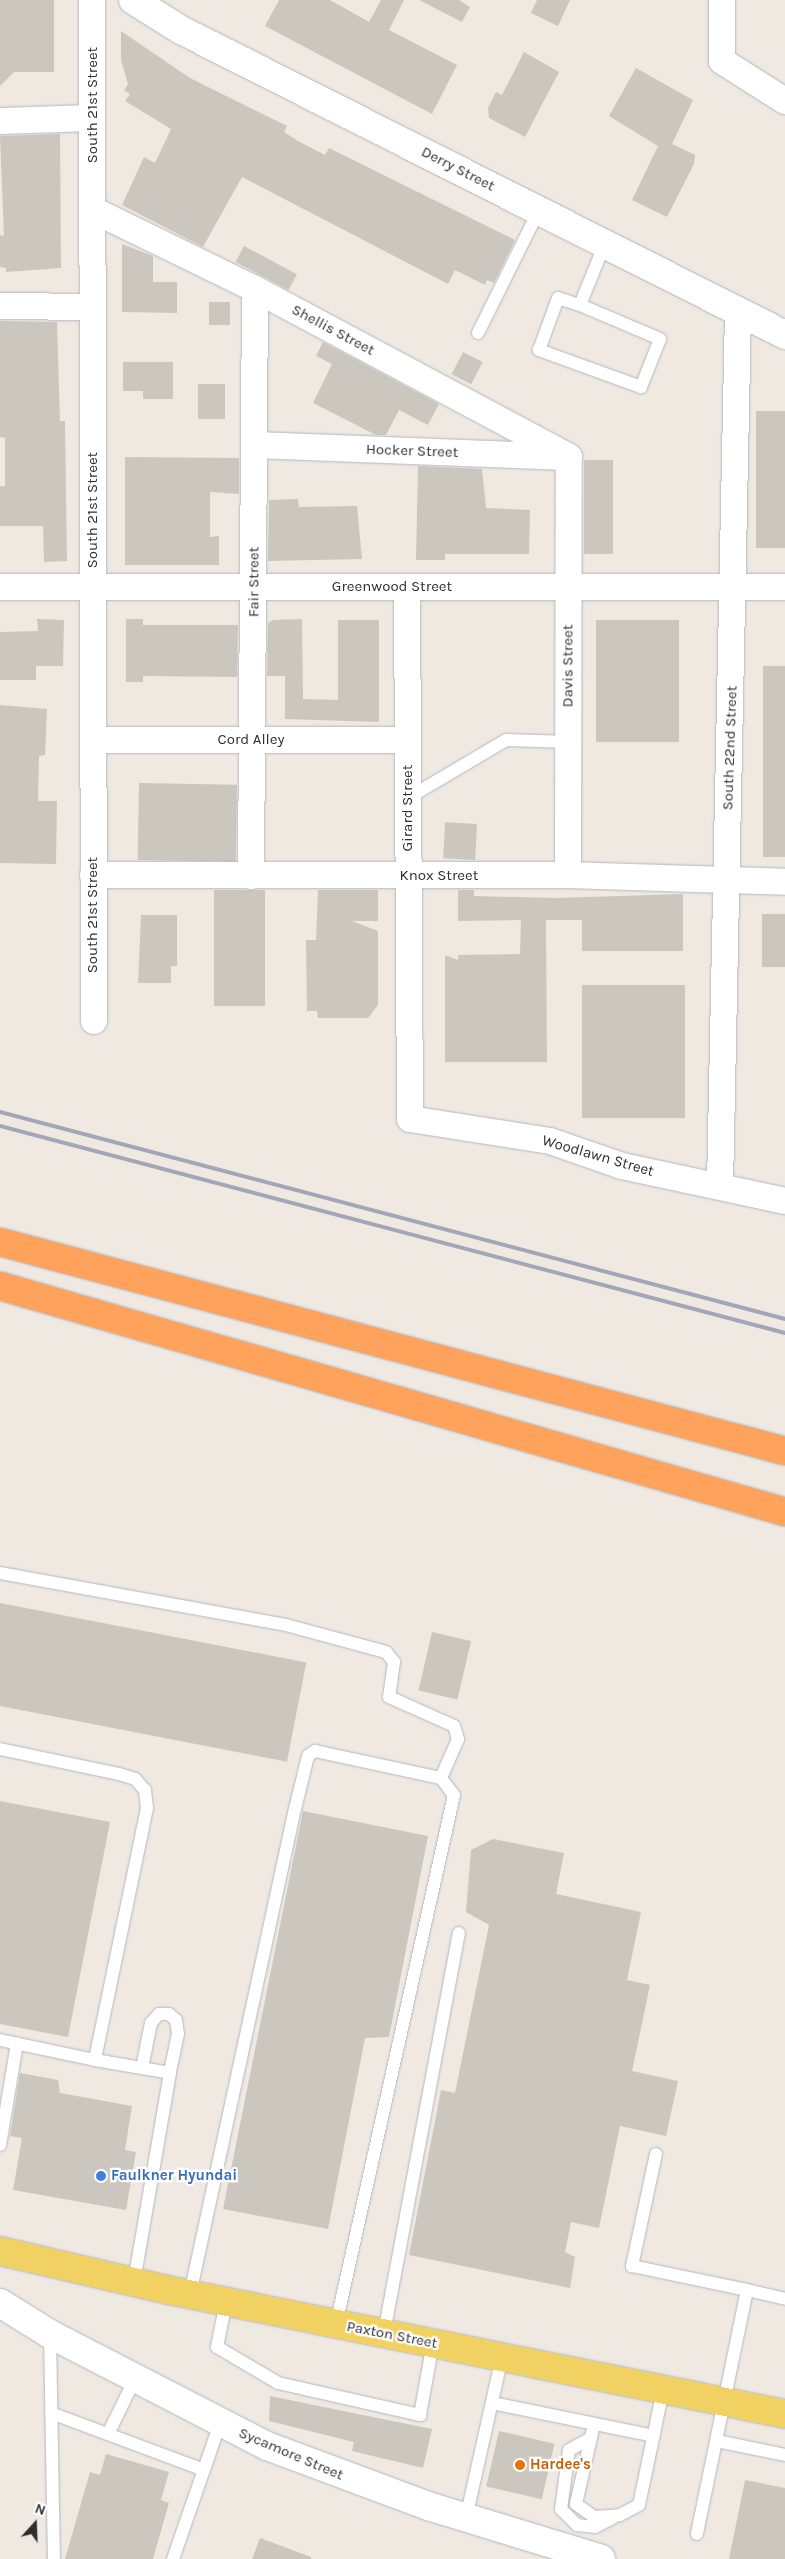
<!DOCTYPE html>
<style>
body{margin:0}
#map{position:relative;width:785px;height:2559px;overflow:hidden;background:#efe9e1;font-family:Karla,sans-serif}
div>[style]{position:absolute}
.building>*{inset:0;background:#cbc7bf;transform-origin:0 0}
.roads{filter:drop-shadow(0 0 1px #b4b7c1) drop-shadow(0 0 1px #b4b7c1)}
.service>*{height:12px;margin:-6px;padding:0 6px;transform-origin:6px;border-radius:6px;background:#fff}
.minor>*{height:26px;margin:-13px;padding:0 13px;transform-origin:13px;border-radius:13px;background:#fff}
.tertiary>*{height:28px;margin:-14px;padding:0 14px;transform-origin:14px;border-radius:14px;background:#fff}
.secondary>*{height:28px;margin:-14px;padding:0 14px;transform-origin:14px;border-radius:14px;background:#fff}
.primary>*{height:28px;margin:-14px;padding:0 14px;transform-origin:14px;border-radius:14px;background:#f2d163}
.motorway>*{height:28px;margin:-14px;padding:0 14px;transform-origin:14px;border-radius:14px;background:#ffa35c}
.rail>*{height:4px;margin:-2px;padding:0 2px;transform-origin:2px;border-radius:2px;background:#a3a6b8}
.dots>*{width:14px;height:14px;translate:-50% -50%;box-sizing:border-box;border:2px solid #fff;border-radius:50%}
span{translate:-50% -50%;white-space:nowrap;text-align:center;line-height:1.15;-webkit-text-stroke:4.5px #fff;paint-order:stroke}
.street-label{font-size:15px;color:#2e2e2e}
.shop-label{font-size:15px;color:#366cbe;font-weight:700}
.left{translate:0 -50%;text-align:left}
.food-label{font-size:15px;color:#c56008;font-weight:700}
.north{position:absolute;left:10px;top:2499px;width:50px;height:50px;-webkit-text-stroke:4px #fff;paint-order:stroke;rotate:20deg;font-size:14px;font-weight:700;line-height:20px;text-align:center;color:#2e2e2e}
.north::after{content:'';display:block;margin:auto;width:18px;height:22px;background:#2e2e2e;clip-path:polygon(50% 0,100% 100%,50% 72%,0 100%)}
</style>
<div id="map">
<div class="building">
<i style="clip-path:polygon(0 0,54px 0,54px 72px,14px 72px,0 86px)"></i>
<i style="clip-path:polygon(279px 0,330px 0,369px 22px,381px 0,404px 0,389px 30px,457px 65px,432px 114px,265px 26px)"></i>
<i style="clip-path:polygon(419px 0,459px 0,470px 7px,462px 22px)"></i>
<i style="clip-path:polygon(537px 0,570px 0,558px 26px,531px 13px)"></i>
<i style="clip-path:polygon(121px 31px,190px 78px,287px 126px,284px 132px,298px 141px,325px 155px,329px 148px,515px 240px,494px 283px,487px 280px,485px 285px,455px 270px,448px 284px,242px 177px,203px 247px,122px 205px,144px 157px,155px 163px,171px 129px,125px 101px,130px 94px,124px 90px,128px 84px,121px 60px)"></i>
<i style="clip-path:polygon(524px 52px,559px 72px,525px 137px,489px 118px,488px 108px,496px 92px,502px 95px)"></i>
<i style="clip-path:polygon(636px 68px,693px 100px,672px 144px,695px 155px,694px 164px,667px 217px,632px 200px,658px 146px,609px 116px)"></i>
<i style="clip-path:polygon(60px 134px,61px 268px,6px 272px,6px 268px,0 267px,0 235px,4px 236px,0 136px)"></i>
<i style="clip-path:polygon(122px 244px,153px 256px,153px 282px,177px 282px,177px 313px,122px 312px)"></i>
<i style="left:244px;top:246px;width:60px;height:18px;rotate:28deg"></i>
<i style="left:209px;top:302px;width:21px;height:23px"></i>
<i style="clip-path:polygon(0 321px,57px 322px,60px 421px,65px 421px,67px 561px,44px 562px,43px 526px,0 526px,0 486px,5px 486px,5px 438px,0 437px)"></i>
<i style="clip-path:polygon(323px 342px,439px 404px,428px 425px,399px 410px,386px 435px,376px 435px,313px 403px,332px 364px,316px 356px)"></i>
<i style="left:463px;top:352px;width:22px;height:25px;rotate:27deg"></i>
<i style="clip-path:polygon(123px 362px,173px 362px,173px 399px,143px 399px,143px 391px,123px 391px)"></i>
<i style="left:198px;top:384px;width:27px;height:35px"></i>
<i style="left:785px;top:411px;width:137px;height:29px;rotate:90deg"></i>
<i style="clip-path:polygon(125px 457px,239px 458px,239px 494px,210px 492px,210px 537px,219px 536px,219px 565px,125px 565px)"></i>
<i style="left:584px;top:460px;width:29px;height:94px"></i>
<i style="clip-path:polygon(418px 466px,482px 469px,486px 508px,530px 510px,529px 554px,445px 554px,445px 560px,416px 560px)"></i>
<i style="clip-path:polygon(298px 499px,299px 507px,357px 506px,362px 559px,268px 561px,269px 500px)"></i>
<i style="clip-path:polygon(37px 619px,64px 620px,63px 666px,36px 666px,36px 680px,0 680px,0 632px,38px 631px)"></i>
<i style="clip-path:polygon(126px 619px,143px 619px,143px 625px,238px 625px,237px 677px,143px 676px,143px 682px,126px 682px)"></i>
<i style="clip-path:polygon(302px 619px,303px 699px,338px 700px,338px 620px,379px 620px,379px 722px,285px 719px,285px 676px,267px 676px,268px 624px,272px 620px)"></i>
<i style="left:596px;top:620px;width:83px;height:122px"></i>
<i style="left:763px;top:666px;width:22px;height:191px"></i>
<i style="clip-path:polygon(0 705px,47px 709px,45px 755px,39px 756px,38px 801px,57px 801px,56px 864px,0 863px)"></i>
<i style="left:139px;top:783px;width:98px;height:77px;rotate:1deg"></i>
<i style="left:477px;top:824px;width:36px;height:32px;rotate:93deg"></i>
<i style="left:214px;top:890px;width:51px;height:116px"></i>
<i style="clip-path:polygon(318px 890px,378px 890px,378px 921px,352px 921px,378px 931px,378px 1005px,368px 1018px,318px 1018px,317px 1011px,307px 1011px,306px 940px,316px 940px)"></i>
<i style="clip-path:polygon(458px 890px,474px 890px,474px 896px,556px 898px,683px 894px,683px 951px,582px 951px,582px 920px,546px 920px,547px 1062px,445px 1062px,445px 955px,458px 960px,458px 955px,520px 954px,521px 920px,458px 921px)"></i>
<i style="left:762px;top:914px;width:23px;height:53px"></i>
<i style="clip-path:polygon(141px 915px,177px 915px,177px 966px,171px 966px,171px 983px,138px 983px)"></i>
<i style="left:685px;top:985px;width:133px;height:103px;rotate:90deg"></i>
<i style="left:0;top:1603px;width:312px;height:101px;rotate:11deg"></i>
<i style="left:432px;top:1632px;width:40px;height:60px;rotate:13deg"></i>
<i style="clip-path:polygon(0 1801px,110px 1822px,68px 2037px,0 2024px)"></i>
<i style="clip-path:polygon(303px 1811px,428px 1836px,389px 2037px,365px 2038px,328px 2229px,223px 2209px)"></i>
<i style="clip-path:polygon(493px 1839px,564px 1853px,556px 1894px,641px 1912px,627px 1980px,650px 1985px,632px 2071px,678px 2081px,666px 2136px,620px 2126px,599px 2228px,571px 2222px,565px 2252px,575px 2257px,570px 2288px,409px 2255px,441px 2090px,455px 2093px,489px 1925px,466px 1912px,471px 1850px)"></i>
<i style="clip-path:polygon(20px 2073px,58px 2080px,60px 2093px,132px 2106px,125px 2150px,136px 2152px,126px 2210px,13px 2190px,22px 2138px,10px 2136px)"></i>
<i style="clip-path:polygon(270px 2396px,432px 2429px,423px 2468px,352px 2451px,354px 2442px,269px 2421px)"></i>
<i style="left:499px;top:2431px;width:57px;height:57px;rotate:13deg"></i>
<i style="clip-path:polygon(106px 2454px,169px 2472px,161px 2500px,169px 2503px,153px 2559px,65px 2559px,90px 2472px,100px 2475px)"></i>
<i style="clip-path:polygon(745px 2480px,785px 2488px,785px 2559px,729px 2559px)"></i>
<i style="clip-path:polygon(260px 2538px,311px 2557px,311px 2559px,252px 2559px)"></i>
</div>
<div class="roads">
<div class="service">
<i style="left:580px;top:305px;width:87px;rotate:23deg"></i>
<i style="left:660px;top:339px;width:52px;rotate:111.6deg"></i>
<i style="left:641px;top:387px;width:109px;rotate:-160.1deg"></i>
<i style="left:539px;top:350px;width:55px;rotate:-69.9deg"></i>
<i style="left:558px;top:298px;width:23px;rotate:18deg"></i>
<i style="left:580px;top:305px;width:67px;rotate:-68deg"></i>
<i style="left:478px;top:333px;width:137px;rotate:-63.6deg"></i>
<i style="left:408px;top:798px;width:114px;rotate:-30.6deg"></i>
<i style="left:506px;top:740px;width:63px;rotate:1.8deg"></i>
<i style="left:0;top:1573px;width:291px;rotate:10.3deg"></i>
<i style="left:286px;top:1625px;width:104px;rotate:15.1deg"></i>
<i style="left:386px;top:1652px;width:13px;rotate:51deg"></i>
<i style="left:394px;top:1662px;width:35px;rotate:98deg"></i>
<i style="left:389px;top:1697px;width:71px;rotate:24deg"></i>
<i style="left:454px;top:1726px;width:14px;rotate:73deg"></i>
<i style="left:458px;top:1739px;width:43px;rotate:113.6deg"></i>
<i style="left:0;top:1749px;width:122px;rotate:11.9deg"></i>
<i style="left:119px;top:1774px;width:17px;rotate:17deg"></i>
<i style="left:135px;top:1779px;width:15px;rotate:48deg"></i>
<i style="left:145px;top:1790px;width:18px;rotate:84deg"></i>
<i style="left:147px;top:1808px;width:257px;rotate:101.7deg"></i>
<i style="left:95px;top:2060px;width:76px;rotate:9.8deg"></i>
<i style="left:170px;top:2073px;width:212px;rotate:99.8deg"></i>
<i style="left:0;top:2040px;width:97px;rotate:11.9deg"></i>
<i style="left:142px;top:2068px;width:46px;rotate:-78.7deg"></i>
<i style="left:151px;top:2023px;width:12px;rotate:-48deg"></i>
<i style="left:159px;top:2014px;width:10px"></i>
<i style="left:169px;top:2014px;width:9px;rotate:41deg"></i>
<i style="left:176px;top:2020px;width:14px;rotate:82deg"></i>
<i style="left:178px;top:2034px;width:40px;rotate:102deg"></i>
<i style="left:0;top:2145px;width:103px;rotate:-80.5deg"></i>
<i style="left:656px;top:2154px;width:115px;rotate:102.1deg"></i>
<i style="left:632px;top:2266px;width:117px;rotate:11.8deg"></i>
<i style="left:747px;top:2290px;width:249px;rotate:101.6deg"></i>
<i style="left:747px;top:2290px;width:39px;rotate:13deg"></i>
<i style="left:190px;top:2294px;width:496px;rotate:-77.8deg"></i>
<i style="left:295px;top:1809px;width:55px;rotate:-76.2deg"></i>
<i style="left:308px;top:1756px;width:9px;rotate:-36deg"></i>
<i style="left:315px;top:1751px;width:129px;rotate:12.1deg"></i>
<i style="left:441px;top:1778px;width:21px;rotate:53deg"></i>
<i style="left:454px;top:1795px;width:542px;rotate:102.57deg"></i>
<i style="left:226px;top:2302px;width:46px;rotate:101.3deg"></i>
<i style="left:217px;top:2347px;width:71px;rotate:30.5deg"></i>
<i style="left:278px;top:2383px;width:146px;rotate:12.7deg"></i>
<i style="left:420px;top:2415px;width:73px;rotate:-79.8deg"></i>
<i style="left:384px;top:2333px;width:407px;rotate:-79.4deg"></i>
<i style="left:50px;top:2334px;width:225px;rotate:89deg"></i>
<i style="left:492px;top:2403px;width:165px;rotate:11.5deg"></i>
<i style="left:51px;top:2413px;width:163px;rotate:20.4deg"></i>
<i style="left:594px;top:2424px;width:82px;rotate:102.7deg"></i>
<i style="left:576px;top:2504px;width:22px;rotate:36deg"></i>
<i style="left:594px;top:2517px;width:26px;rotate:-4deg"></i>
<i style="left:620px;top:2515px;width:21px;rotate:-28deg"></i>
<i style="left:639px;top:2505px;width:117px;rotate:-78.2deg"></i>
<i style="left:108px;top:2434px;width:61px;rotate:-63.9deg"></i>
<i style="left:591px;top:2438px;width:25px;rotate:151deg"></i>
<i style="left:569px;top:2450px;width:60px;rotate:97.7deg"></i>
<i style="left:561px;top:2509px;width:23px;rotate:45deg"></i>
<i style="left:577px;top:2525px;width:18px;rotate:6deg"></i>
<i style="left:595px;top:2527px;width:20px;rotate:-27deg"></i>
<i style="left:717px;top:2441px;width:69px;rotate:11.6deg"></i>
<i style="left:466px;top:2518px;width:165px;rotate:-77.4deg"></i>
<i style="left:173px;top:2559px;width:144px;rotate:-70.9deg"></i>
</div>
<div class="minor">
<i style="left:92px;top:0;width:1021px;rotate:89.89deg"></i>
<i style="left:722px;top:0;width:61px;rotate:90deg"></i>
<i style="left:722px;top:61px;width:75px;rotate:32.4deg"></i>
<i style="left:0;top:121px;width:92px;rotate:-1.9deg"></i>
<i style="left:93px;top:210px;width:180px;rotate:26deg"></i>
<i style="left:255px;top:289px;width:356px;rotate:28.1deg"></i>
<i style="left:0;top:306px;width:92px;rotate:0.6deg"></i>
<i style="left:255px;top:445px;width:306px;rotate:2.2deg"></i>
<i style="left:0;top:587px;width:785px"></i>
<i style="left:407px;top:587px;width:532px;rotate:89.68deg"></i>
<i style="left:410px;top:1119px;width:142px;rotate:8.9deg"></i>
<i style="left:550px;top:1141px;width:76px;rotate:19.1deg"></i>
<i style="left:622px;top:1166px;width:167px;rotate:12.1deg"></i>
<i style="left:93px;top:740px;width:315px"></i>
<i style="left:93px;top:875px;width:475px"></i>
<i style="left:568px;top:875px;width:217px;rotate:1.8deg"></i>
<i style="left:568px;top:875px;width:418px;rotate:-89.9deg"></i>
<i style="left:251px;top:876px;width:587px;rotate:-89.61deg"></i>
<i style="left:720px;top:1186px;width:876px;rotate:-88.82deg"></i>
</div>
<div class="tertiary">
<i style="left:0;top:2303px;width:59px;rotate:31.8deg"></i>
<i style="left:50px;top:2334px;width:244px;rotate:27.3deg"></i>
<i style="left:267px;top:2446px;width:172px;rotate:20.4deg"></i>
<i style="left:428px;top:2506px;width:181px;rotate:17deg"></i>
</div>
<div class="secondary">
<i style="left:133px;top:0;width:57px;rotate:32deg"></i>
<i style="left:181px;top:30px;width:677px;rotate:26.79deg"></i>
</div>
<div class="primary">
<i style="left:0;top:2251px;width:172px;rotate:13.1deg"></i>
<i style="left:168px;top:2290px;width:629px;rotate:11.36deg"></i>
</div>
<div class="motorway">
<i style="left:0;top:1242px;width:812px;rotate:14.91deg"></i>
<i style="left:0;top:1286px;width:817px;rotate:16.06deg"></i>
</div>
</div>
<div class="rail">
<i style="left:0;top:1112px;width:812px;rotate:14.77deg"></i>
<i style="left:0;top:1126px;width:812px;rotate:14.77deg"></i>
</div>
<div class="dots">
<i style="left:101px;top:2176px;background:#3f7fe0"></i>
<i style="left:520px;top:2465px;background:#e8710a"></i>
</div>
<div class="street-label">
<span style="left:93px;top:105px;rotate:-90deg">South 21st Street</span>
<span style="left:458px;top:169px;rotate:27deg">Derry Street</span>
<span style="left:333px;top:330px;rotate:28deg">Shellis Street</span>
<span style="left:412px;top:451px;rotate:2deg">Hocker Street</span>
<span style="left:93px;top:510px;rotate:-90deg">South 21st Street</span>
<span style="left:254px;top:582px;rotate:-90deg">Fair Street</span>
<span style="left:392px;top:587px">Greenwood Street</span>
<span style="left:568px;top:666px;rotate:-90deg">Davis Street</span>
<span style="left:251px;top:740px">Cord Alley</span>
<span style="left:730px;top:748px;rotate:-88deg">South 22nd Street</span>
<span style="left:408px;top:808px;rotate:-90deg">Girard Street</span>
<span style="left:439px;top:876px">Knox Street</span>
<span style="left:93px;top:915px;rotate:-90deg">South 21st Street</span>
<span style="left:598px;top:1156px;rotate:16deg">Woodlawn Street</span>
<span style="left:392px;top:2335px;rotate:11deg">Paxton Street</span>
<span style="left:291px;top:2454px;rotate:23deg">Sycamore Street</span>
</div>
<div class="shop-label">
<span class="left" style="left:111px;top:2176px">Faulkner Hyundai</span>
</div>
<div class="food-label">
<span class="left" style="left:530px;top:2465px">Hardee's</span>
</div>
<div class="north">N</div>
</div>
